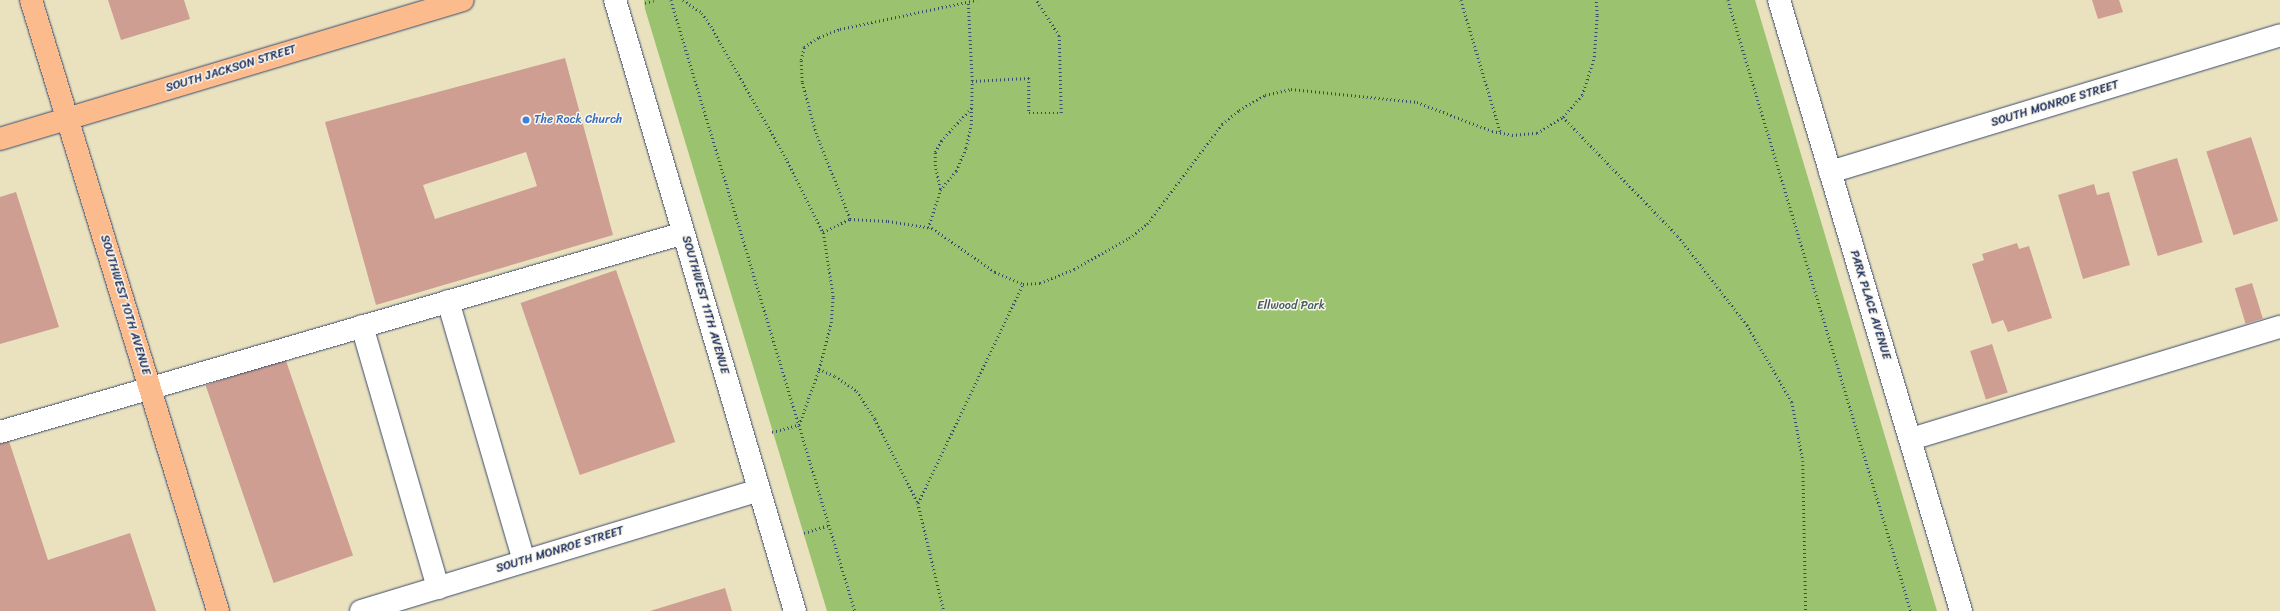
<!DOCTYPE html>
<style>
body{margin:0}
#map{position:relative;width:2280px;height:611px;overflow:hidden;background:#eae2bf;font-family:Sriracha,sans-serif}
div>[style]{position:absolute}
.green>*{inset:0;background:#9bc36f}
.building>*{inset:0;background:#cf9e93;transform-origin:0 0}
.path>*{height:2.5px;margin-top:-1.25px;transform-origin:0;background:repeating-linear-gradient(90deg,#3a4a6d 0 1px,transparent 0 4px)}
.roads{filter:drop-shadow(0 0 1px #3a4a6d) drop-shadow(0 0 1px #3a4a6d)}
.minor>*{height:22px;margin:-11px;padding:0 11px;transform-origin:11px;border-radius:11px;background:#fff}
.major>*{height:22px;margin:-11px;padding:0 11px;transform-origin:11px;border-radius:11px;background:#fbbb8d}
.dots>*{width:11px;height:11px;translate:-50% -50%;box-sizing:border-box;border:2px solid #fbf7ec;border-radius:50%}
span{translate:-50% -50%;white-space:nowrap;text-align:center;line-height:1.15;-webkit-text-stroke:3px #fbf7ec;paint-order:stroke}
.street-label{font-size:12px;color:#1b2f5e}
.shop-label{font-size:12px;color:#366cbe}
.left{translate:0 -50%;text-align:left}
.park-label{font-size:12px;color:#415b63}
</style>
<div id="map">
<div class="green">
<i style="clip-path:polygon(644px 0,1755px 0,1937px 611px,827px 611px,645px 9px)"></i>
</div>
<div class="building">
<i style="clip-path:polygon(108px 0,184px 0,190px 19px,121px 40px)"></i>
<i style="clip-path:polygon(2092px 0,2119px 0,2123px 12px,2098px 19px)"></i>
<i style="clip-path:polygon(evenodd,565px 58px,613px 235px,376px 305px,325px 122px,565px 58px,526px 152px,537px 186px,435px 219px,423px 185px,526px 152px)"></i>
<i style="left:2251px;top:137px;width:88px;height:47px;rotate:72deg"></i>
<i style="left:2177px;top:158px;width:88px;height:47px;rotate:73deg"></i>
<i style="clip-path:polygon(2094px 184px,2097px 195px,2109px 192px,2130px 265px,2083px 279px,2058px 195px)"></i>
<i style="clip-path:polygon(16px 192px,59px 327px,0 344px,0 197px)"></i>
<i style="clip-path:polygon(2017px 243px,2019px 249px,2029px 246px,2052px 318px,2008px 332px,2003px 320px,1992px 324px,1972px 264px,1984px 260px,1982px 254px)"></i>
<i style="left:616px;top:270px;width:182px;height:101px;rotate:71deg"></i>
<i style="left:2252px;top:283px;width:37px;height:18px;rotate:73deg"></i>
<i style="left:1992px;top:344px;width:51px;height:23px;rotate:72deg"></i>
<i style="left:285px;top:358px;width:209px;height:84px;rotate:71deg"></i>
<i style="clip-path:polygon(9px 441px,48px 560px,130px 533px,156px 611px,0 611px,0 444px)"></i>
<i style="clip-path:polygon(725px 588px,732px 611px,650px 611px)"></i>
</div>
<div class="path">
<i style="left:671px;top:0;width:638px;rotate:73.24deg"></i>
<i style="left:683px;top:0;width:23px;rotate:34deg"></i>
<i style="left:702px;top:13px;width:16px;rotate:55deg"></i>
<i style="left:711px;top:26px;width:152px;rotate:60.4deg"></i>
<i style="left:786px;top:158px;width:83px;rotate:63.4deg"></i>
<i style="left:823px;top:232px;width:30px;rotate:-26deg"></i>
<i style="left:850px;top:219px;width:92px;rotate:-111.8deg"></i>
<i style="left:816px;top:134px;width:54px;rotate:-105.1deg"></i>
<i style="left:802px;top:82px;width:22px;rotate:-93deg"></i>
<i style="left:801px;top:60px;width:13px;rotate:-77deg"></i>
<i style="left:804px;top:47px;width:18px;rotate:-34deg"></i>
<i style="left:819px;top:37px;width:22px;rotate:-21deg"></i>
<i style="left:840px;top:29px;width:140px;rotate:-12deg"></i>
<i style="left:1461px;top:0;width:139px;rotate:73.3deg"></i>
<i style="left:1728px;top:0;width:638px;rotate:73.33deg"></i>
<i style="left:645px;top:3px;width:9px;rotate:-18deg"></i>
<i style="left:972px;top:81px;width:57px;rotate:-3deg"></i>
<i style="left:1029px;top:78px;width:35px;rotate:90deg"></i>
<i style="left:1029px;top:113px;width:32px"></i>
<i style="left:1061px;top:113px;width:77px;rotate:-91.5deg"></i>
<i style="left:1059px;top:36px;width:43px;rotate:-122.6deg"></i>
<i style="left:1563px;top:117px;width:165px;rotate:46deg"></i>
<i style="left:1678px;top:236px;width:113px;rotate:52.2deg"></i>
<i style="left:1747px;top:325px;width:89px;rotate:59.7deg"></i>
<i style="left:1792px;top:402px;width:60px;rotate:79.4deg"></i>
<i style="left:1803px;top:461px;width:150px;rotate:88.9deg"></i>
<i style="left:940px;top:189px;width:24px;rotate:-102deg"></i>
<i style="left:935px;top:166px;width:14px;rotate:-90deg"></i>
<i style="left:935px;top:152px;width:13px;rotate:-61deg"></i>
<i style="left:941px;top:141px;width:45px;rotate:-47.7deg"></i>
<i style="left:850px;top:219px;width:38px;rotate:3deg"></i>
<i style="left:888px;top:221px;width:45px;rotate:9deg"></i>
<i style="left:932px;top:228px;width:77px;rotate:34.9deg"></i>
<i style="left:995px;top:272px;width:30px;rotate:23deg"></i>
<i style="left:1023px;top:284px;width:17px;rotate:-3deg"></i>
<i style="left:1040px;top:283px;width:37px;rotate:-22deg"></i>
<i style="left:1074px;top:269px;width:63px;rotate:-29.4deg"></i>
<i style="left:1129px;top:238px;width:23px;rotate:-38deg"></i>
<i style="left:1147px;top:224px;width:125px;rotate:-53.1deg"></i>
<i style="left:1222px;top:124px;width:22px;rotate:-39deg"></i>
<i style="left:1239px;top:110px;width:30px;rotate:-30deg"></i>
<i style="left:1265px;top:95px;width:27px;rotate:-13deg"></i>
<i style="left:1291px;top:89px;width:127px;rotate:5.9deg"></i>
<i style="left:1417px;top:102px;width:80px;rotate:21.1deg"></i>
<i style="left:1492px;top:131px;width:20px;rotate:11deg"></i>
<i style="left:1512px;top:135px;width:25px;rotate:-5deg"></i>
<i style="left:1537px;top:133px;width:31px;rotate:-32deg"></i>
<i style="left:1563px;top:117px;width:29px;rotate:-49deg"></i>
<i style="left:1582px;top:95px;width:40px;rotate:-72deg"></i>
<i style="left:1594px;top:57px;width:42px;rotate:-85.9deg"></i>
<i style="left:1597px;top:15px;width:15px;rotate:-94deg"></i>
<i style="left:928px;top:228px;width:40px;rotate:-72deg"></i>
<i style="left:940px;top:190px;width:25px;rotate:-50deg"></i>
<i style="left:956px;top:171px;width:25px;rotate:-67deg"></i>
<i style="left:966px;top:148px;width:24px;rotate:-78deg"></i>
<i style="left:971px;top:125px;width:44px;rotate:-88.7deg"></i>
<i style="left:972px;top:81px;width:78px;rotate:-92.9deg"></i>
<i style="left:819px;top:369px;width:17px;rotate:24deg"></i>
<i style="left:835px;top:376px;width:27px;rotate:34deg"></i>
<i style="left:857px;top:391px;width:33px;rotate:57deg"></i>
<i style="left:875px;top:419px;width:94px;rotate:62.9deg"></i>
<i style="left:918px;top:503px;width:111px;rotate:76.5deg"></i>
<i style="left:772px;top:432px;width:28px;rotate:-15deg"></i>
<i style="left:799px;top:425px;width:59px;rotate:-70.3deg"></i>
<i style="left:819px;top:369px;width:48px;rotate:-75.4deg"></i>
<i style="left:831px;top:323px;width:26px;rotate:-86deg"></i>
<i style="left:833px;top:297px;width:66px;rotate:-98.7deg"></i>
<i style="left:918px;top:503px;width:243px;rotate:-64.4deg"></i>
<i style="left:804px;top:533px;width:26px;rotate:-18deg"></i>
</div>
<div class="roads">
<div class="minor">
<i style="left:615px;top:0;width:637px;rotate:73.59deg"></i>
<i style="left:1779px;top:0;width:638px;rotate:73.41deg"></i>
<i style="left:1830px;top:172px;width:470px;rotate:-16.9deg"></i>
<i style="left:448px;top:301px;width:271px;rotate:73.7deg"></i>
<i style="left:362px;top:326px;width:273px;rotate:73.8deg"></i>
<i style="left:0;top:432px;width:712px;rotate:-16.22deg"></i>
<i style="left:1911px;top:439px;width:386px;rotate:-16.9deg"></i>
<i style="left:361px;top:611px;width:416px;rotate:-16.9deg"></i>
</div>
<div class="major">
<i style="left:31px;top:0;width:639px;rotate:72.98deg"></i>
<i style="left:0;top:139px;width:483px;rotate:-16.7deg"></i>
</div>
</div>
<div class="dots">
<i style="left:526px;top:120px;background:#3f7fe0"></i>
</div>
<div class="street-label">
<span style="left:231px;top:69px;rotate:-17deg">SOUTH JACKSON STREET</span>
<span style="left:2055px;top:104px;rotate:-17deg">SOUTH MONROE STREET</span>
<span style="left:125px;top:305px;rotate:73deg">SOUTHWEST 10TH AVENUE</span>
<span style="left:705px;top:305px;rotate:74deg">SOUTHWEST 11TH AVENUE</span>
<span style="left:1870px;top:305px;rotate:73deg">PARK PLACE AVENUE</span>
<span style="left:560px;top:550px;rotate:-17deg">SOUTH MONROE STREET</span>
</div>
<div class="shop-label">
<span class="left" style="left:534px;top:120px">The Rock Church</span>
</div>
<div class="park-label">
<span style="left:1291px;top:306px">Ellwood Park</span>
</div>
</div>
